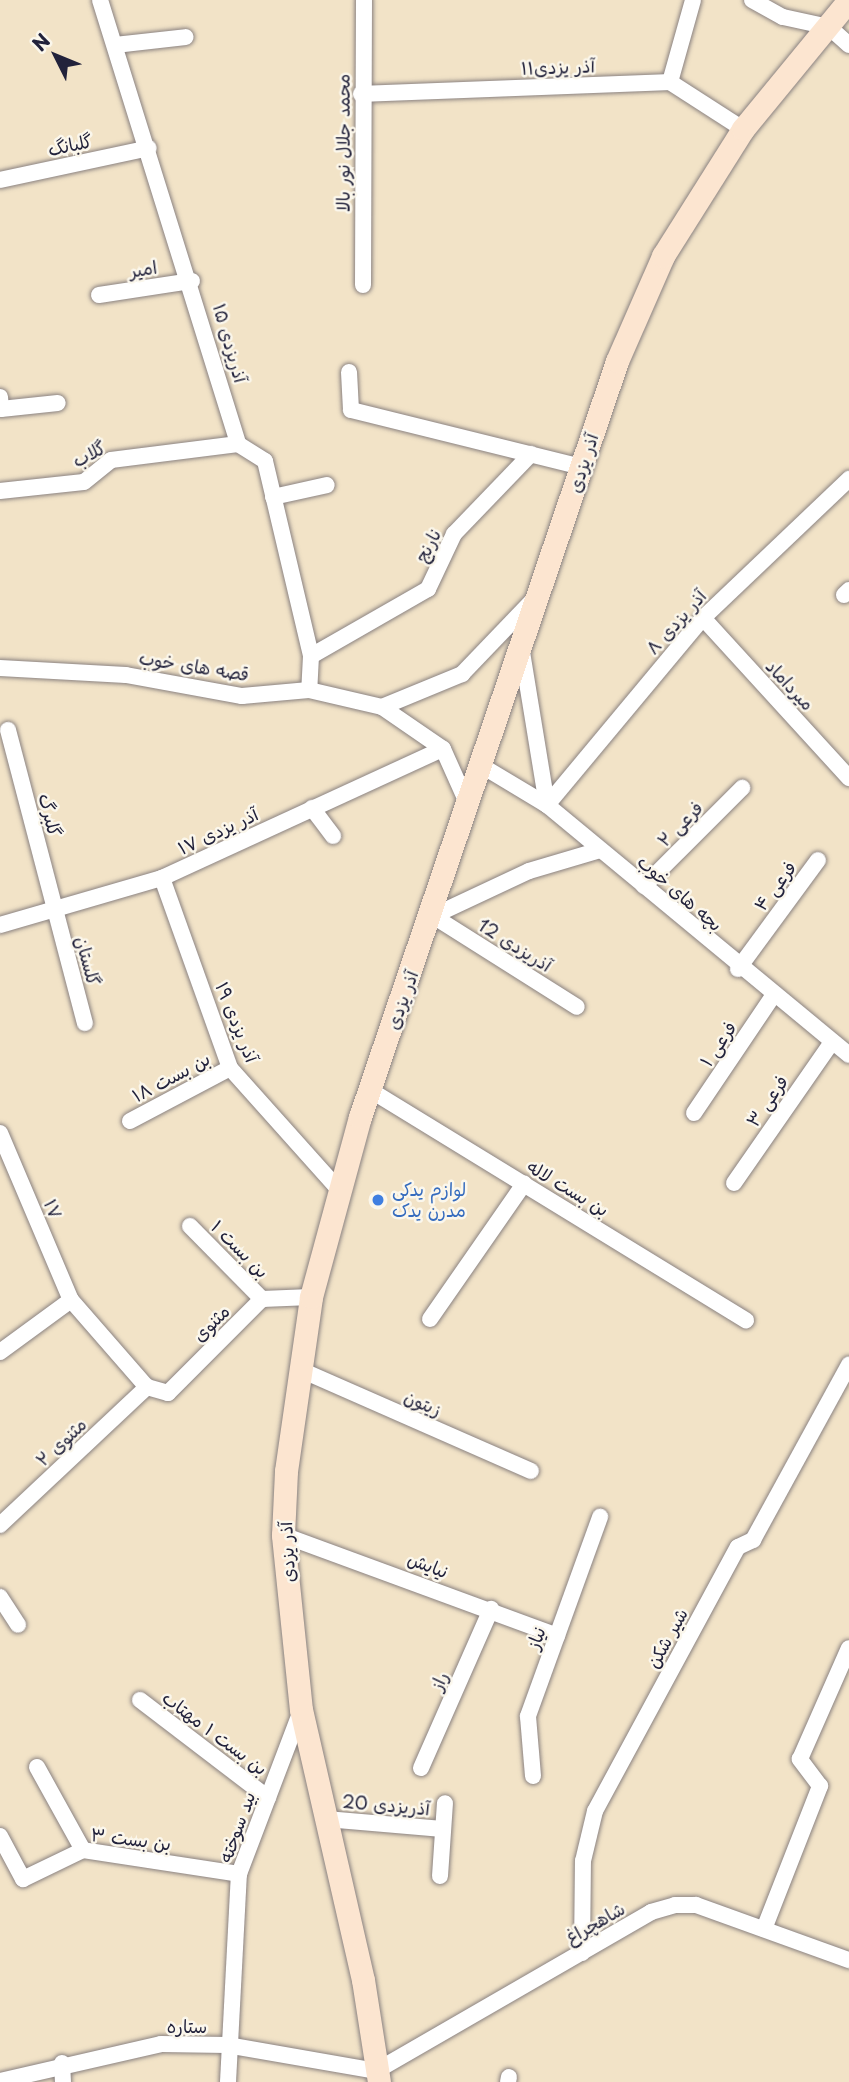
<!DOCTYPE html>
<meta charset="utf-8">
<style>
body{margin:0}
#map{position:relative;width:849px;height:2082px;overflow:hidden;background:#f2e3c7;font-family:"Playpen Sans","Playpen Sans Arabic",sans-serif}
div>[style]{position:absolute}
.roads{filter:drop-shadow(0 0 2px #8a8281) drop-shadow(0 0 2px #8a8281)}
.street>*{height:16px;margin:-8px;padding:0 8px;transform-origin:8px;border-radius:8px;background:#fff}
.secondary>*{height:23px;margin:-11.5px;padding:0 11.5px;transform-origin:11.5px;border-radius:11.5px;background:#fce5d0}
.dots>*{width:19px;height:19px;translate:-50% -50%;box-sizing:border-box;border:4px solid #fbf7ec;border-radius:50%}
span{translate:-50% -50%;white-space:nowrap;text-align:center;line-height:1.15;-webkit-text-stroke:5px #fbf7ec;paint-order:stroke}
.street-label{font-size:18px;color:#22223b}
.shop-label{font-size:18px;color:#366cbe}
.left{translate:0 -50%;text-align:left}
.north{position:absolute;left:21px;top:21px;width:70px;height:70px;-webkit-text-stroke:5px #fbf7ec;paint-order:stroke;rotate:313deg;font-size:19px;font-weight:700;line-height:28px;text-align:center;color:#22223b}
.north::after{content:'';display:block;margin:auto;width:24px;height:32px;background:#22223b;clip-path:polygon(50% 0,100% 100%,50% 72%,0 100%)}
</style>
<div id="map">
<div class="roads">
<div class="street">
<i style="left:100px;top:0;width:465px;rotate:72.7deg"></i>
<i style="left:238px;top:444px;width:32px;rotate:32deg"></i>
<i style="left:265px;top:461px;width:200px;rotate:76.7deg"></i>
<i style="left:311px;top:656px;width:34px;rotate:93deg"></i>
<i style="left:752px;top:0;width:35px;rotate:29deg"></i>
<i style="left:783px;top:17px;width:47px;rotate:12.3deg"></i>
<i style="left:829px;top:27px;width:27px;rotate:42deg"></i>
<i style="left:115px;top:45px;width:71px;rotate:-6.4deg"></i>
<i style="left:670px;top:82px;width:85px;rotate:-74.3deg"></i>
<i style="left:361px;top:94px;width:309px;rotate:-2.2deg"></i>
<i style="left:670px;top:82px;width:87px;rotate:32.8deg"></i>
<i style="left:0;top:180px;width:152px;rotate:-12.1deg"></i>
<i style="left:363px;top:285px;width:285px;rotate:-89.8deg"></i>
<i style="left:99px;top:295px;width:94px;rotate:-8.6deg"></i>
<i style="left:349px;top:372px;width:38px;rotate:87deg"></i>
<i style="left:351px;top:410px;width:238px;rotate:13.9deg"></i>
<i style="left:0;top:397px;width:12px;rotate:85deg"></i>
<i style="left:1px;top:409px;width:57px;rotate:-6deg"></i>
<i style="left:0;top:491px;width:84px;rotate:-6.1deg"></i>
<i style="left:84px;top:482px;width:35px;rotate:-39deg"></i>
<i style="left:111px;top:460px;width:128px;rotate:-7.2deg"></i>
<i style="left:273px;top:497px;width:55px;rotate:-12.5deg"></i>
<i style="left:844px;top:595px;width:7px;rotate:-45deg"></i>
<i style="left:703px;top:618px;width:217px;rotate:47.6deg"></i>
<i style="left:522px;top:652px;width:155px;rotate:80.7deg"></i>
<i style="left:311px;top:656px;width:135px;rotate:-29.8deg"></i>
<i style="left:428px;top:589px;width:61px;rotate:-64.7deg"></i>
<i style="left:454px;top:534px;width:111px;rotate:-46.1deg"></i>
<i style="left:0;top:668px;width:126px;rotate:3.2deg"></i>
<i style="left:126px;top:675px;width:118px;rotate:10.3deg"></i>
<i style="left:242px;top:696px;width:67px;rotate:-5.1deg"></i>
<i style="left:309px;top:690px;width:75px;rotate:13.1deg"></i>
<i style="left:382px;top:707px;width:74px;rotate:34.5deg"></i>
<i style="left:443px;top:749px;width:61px;rotate:65.9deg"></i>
<i style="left:382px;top:707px;width:87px;rotate:-22.4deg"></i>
<i style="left:462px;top:674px;width:100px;rotate:-46.2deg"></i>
<i style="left:8px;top:730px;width:303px;rotate:75.3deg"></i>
<i style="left:482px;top:766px;width:76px;rotate:31deg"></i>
<i style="left:547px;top:805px;width:392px;rotate:39.6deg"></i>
<i style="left:547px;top:805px;width:244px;rotate:-50.2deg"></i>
<i style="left:703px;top:618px;width:202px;rotate:-43.6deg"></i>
<i style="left:312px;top:808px;width:35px;rotate:53deg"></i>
<i style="left:162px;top:878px;width:202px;rotate:70.3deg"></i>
<i style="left:230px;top:1068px;width:165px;rotate:48.2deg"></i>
<i style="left:644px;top:886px;width:139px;rotate:-45deg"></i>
<i style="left:433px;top:916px;width:106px;rotate:-25.1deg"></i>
<i style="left:529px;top:871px;width:74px;rotate:-16.5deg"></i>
<i style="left:433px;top:916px;width:170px;rotate:32.3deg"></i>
<i style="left:0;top:925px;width:169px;rotate:-16.2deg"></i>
<i style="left:162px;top:878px;width:309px;rotate:-24.7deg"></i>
<i style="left:738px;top:969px;width:135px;rotate:-53.7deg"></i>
<i style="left:370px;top:1090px;width:441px;rotate:31.5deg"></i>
<i style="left:694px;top:1113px;width:141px;rotate:-56deg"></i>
<i style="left:130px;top:1121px;width:113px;rotate:-27.9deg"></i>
<i style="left:0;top:1133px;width:181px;rotate:67deg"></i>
<i style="left:734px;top:1183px;width:172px;rotate:-55.2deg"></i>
<i style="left:190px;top:1226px;width:103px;rotate:45.4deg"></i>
<i style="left:430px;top:1319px;width:165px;rotate:-55.2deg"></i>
<i style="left:0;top:1352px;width:88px;rotate:-36.2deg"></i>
<i style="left:71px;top:1300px;width:116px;rotate:48.9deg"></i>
<i style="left:301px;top:1370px;width:251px;rotate:23.7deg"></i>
<i style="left:147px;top:1387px;width:22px;rotate:16deg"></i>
<i style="left:168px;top:1393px;width:133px;rotate:-45deg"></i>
<i style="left:262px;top:1299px;width:49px;rotate:-2.3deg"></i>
<i style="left:0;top:1525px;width:202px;rotate:-43.2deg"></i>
<i style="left:283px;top:1535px;width:292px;rotate:20.2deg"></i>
<i style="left:0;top:1597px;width:33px;rotate:57deg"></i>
<i style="left:140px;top:1700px;width:161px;rotate:37.4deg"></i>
<i style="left:37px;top:1767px;width:95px;rotate:61deg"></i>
<i style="left:421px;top:1768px;width:174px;rotate:-66.2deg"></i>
<i style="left:533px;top:1776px;width:60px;rotate:-94.8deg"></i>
<i style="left:528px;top:1716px;width:212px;rotate:-70.1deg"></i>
<i style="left:326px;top:1819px;width:117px;rotate:4.9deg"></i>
<i style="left:0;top:1836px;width:49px;rotate:61.9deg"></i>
<i style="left:23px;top:1879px;width:67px;rotate:-25.8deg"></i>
<i style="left:83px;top:1850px;width:158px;rotate:8.7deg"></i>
<i style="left:440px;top:1876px;width:73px;rotate:-86.1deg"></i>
<i style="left:764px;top:1929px;width:154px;rotate:-68.6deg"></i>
<i style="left:820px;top:1786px;width:34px;rotate:-127deg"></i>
<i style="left:800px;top:1759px;width:121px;rotate:-66.2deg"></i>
<i style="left:582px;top:1953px;width:92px;rotate:-89.4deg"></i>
<i style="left:583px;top:1861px;width:51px;rotate:-76.5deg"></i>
<i style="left:595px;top:1811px;width:300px;rotate:-61.6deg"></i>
<i style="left:738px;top:1547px;width:17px;rotate:-25deg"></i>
<i style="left:753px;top:1540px;width:200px;rotate:-61.3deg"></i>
<i style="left:62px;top:2063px;width:19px;rotate:87deg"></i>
<i style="left:0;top:2081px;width:165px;rotate:-12.9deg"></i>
<i style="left:161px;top:2044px;width:66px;rotate:0.9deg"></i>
<i style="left:227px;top:2045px;width:151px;rotate:9.9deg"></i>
<i style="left:376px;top:2071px;width:318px;rotate:-30deg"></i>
<i style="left:651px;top:1912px;width:25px;rotate:-16deg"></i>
<i style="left:675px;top:1905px;width:21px"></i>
<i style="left:696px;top:1905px;width:163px;rotate:19.8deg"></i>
<i style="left:228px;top:2082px;width:208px;rotate:-87deg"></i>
<i style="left:239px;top:1874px;width:174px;rotate:-69.2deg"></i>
<i style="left:508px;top:2082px;width:5px;rotate:-79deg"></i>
</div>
<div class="secondary">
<i style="left:379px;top:2082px;width:103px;rotate:-98.9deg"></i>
<i style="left:363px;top:1980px;width:277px;rotate:-102.9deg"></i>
<i style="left:301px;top:1710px;width:176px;rotate:-95.9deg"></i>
<i style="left:283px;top:1535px;width:64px;rotate:-87.3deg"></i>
<i style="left:286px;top:1471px;width:176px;rotate:-81.8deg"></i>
<i style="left:311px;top:1297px;width:187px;rotate:-74.8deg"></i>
<i style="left:360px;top:1117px;width:798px;rotate:-71.22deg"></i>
<i style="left:617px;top:361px;width:115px;rotate:-66.3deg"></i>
<i style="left:663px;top:256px;width:150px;rotate:-57.8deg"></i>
<i style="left:743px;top:129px;width:167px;rotate:-50.6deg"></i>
</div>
</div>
<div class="dots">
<i style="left:378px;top:1200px;background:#3f7fe0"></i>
</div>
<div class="street-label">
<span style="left:558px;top:67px;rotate:-2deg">آذر یزدی۱۱</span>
<span style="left:343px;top:143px;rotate:-90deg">محمد جلال نور بالا</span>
<span style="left:70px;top:145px;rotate:-12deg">گلبانگ</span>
<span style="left:143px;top:269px;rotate:-9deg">امیر</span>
<span style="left:230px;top:343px;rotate:74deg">۱۵ آذریزدی</span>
<span style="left:89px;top:454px;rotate:-28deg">گلاب</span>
<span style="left:583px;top:463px;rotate:-72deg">آذر یزدی</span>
<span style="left:428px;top:545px;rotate:-62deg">نارنج</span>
<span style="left:676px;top:622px;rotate:-48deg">۸ آذر یزدی</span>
<span style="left:194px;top:666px;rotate:9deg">قصه های خوب</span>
<span style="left:790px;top:685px;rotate:47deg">میرداماد</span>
<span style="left:50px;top:815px;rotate:76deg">گلبرگ</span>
<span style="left:680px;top:824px;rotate:-45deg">فرعی ۲</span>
<span style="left:218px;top:831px;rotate:-25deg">آذر یزدی ۱۷</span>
<span style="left:775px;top:886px;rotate:-53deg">فرعی ۴</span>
<span style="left:680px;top:893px;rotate:41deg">بچه های خوب</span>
<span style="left:515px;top:945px;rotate:32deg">آذریزدی 12</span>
<span style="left:88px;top:961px;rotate:75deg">گلستان</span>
<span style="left:402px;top:1000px;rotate:-70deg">آذر یزدی</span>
<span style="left:237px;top:1022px;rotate:68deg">آذر یزدی ۱۹</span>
<span style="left:718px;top:1044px;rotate:-56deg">فرعی ۱</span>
<span style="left:171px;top:1077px;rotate:-28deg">بن بست ۱۸</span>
<span style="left:767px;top:1101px;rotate:-55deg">فرعی ۳</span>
<span style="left:568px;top:1188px;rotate:31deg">بن بست لاله</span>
<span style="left:53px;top:1209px;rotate:67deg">۱۷</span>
<span style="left:240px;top:1249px;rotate:45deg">بن بست ۱</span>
<span style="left:211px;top:1323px;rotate:-45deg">مثنوی</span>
<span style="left:423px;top:1403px;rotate:24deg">زیتون</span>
<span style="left:61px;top:1442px;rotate:-43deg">مثنوی ۲</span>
<span style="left:287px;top:1552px;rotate:-93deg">آذر یزدی</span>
<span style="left:428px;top:1565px;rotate:21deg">نیایش</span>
<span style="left:536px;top:1638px;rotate:-70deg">نیاز</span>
<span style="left:667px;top:1638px;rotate:-61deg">شیر شکن</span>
<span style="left:439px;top:1681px;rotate:-66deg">راز</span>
<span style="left:215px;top:1733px;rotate:37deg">بن بست ۱ مهتاب</span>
<span style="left:386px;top:1805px;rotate:5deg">آذریزدی 20</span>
<span style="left:237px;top:1827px;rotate:-70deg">بید سوخته</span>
<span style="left:131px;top:1839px;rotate:7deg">بن بست ۳</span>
<span style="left:595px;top:1923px;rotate:-30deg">شاهچراغ</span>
<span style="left:187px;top:2026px">ستاره</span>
</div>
<div class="shop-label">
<span class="left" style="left:392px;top:1200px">لوازم یدکی<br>مدرن یدک</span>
</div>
<div class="north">N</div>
</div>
